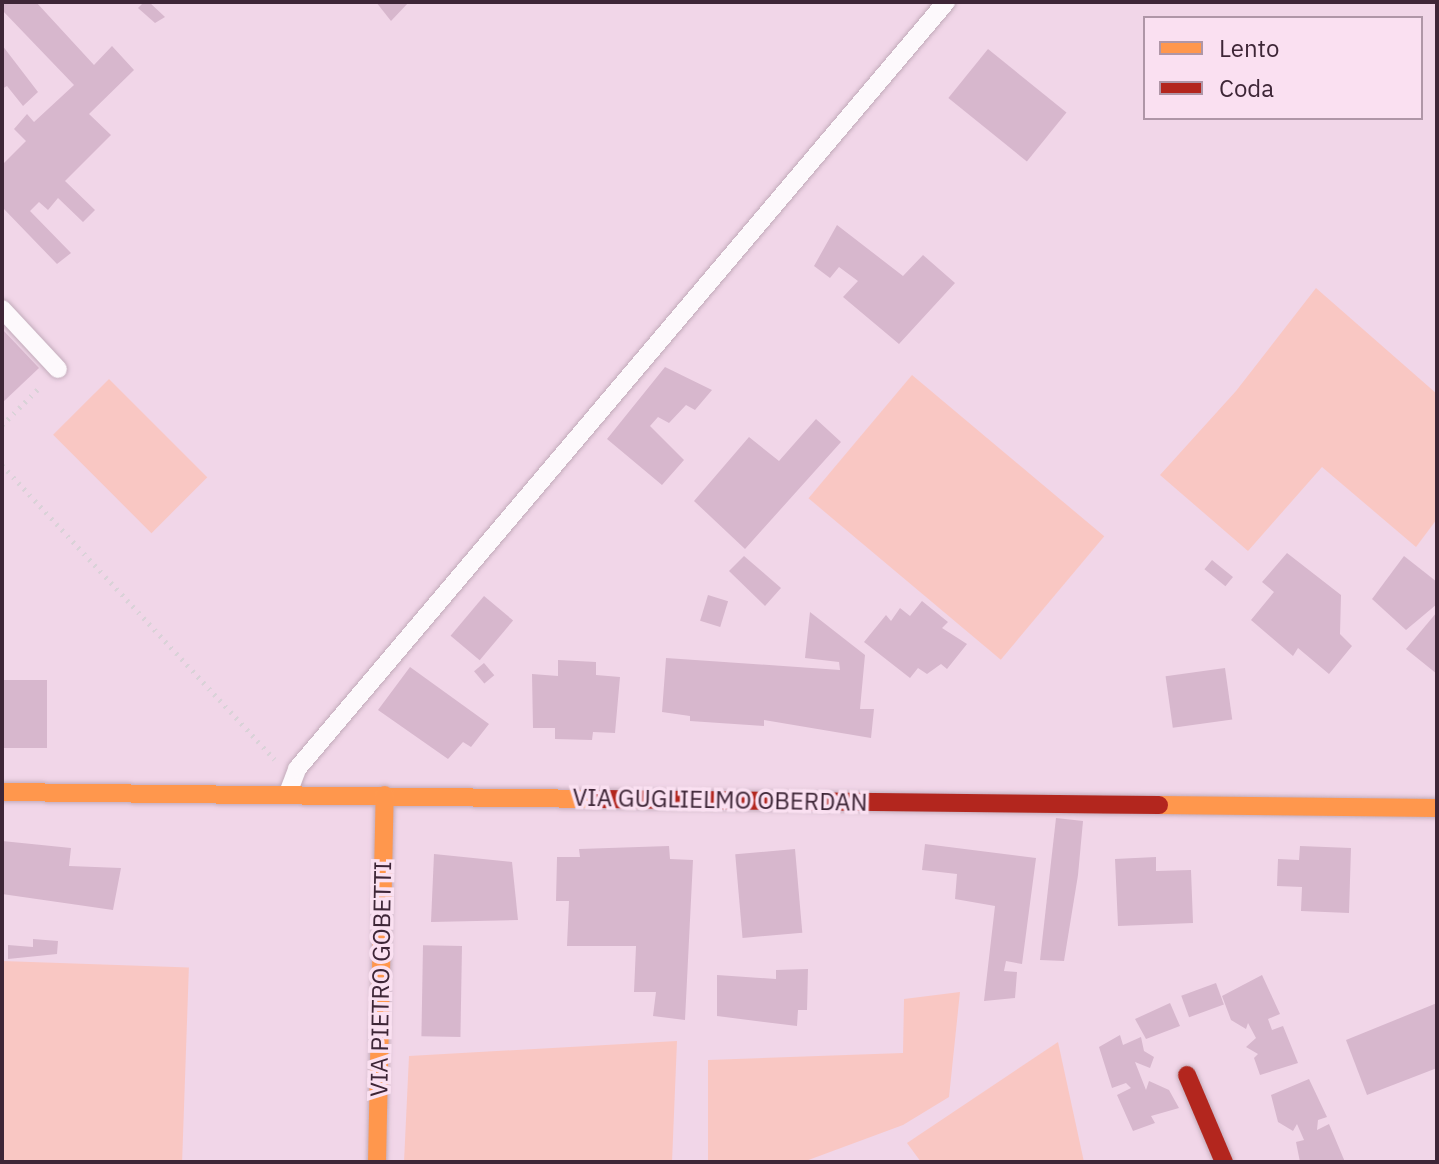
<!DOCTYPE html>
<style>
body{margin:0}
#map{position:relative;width:1439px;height:1164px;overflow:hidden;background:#f1d6e8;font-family:"IBM Plex Sans",sans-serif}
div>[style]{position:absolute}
.green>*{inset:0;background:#f9c7c3;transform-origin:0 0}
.building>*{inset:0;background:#d7b7cd;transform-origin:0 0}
.path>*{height:5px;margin-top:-2.5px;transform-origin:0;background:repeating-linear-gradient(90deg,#dad2d8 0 2px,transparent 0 8px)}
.roads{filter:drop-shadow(0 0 2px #c2abba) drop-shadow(0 0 2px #c2abba)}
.lane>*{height:18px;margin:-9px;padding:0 9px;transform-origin:9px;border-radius:9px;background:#fdf9fc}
.slow>*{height:18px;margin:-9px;padding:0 9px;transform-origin:9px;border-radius:9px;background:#ff974d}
.jam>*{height:18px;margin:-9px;padding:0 9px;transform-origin:9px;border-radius:9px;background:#b3261e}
span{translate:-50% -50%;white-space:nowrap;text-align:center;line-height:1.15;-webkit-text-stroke:7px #fae0f1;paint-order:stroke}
.street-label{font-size:24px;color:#3e2637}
.frame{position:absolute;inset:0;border:4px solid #3e2637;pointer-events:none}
.legend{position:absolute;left:1143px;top:16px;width:280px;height:104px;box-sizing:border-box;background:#fae0f1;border:2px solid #af96a7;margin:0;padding:10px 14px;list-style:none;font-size:24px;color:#3e2637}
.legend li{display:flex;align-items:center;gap:16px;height:40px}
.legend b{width:40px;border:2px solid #af96a7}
</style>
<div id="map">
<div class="green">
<i style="clip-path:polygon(1316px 288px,1437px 394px,1437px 519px,1416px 547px,1322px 467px,1248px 551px,1160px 475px,1236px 391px)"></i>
<i style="left:912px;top:375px;width:251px;height:161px;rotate:40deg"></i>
<i style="left:109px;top:379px;width:139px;height:79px;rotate:45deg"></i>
<i style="left:2px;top:961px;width:187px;height:201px;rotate:2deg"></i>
<i style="clip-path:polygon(960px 992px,949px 1097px,903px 1125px,803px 1162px,708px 1162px,708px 1060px,903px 1053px,904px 999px)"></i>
<i style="clip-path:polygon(677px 1041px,672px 1162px,404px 1162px,409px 1056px)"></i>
<i style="clip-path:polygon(1058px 1042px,1084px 1162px,921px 1162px,907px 1143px)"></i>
</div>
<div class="building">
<i style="clip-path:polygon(2px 2px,36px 2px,94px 65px,112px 46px,134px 70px,89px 114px,111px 135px,65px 181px,95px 210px,83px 222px,58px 198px,48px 210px,39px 202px,30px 211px,71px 253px,57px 264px,2px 207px,2px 165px,26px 141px,14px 129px,27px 114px,34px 122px,74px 85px,2px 10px)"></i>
<i style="clip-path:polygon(144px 2px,149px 2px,165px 17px,155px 23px,138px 8px)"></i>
<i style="clip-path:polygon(376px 2px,409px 2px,391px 21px)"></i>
<i style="clip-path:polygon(2px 45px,38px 92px,23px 106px,7px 86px,2px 89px)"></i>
<i style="left:988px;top:49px;width:101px;height:63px;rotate:39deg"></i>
<i style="clip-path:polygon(837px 225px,903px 276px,923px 255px,955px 283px,899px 344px,843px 297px,858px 281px,839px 267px,830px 278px,814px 266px)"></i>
<i style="clip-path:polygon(2px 329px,39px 368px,2px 403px)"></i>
<i style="clip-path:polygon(665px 367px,712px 390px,695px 410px,686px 405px,669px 423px,658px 417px,650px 426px,684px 460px,662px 485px,607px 439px)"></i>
<i style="clip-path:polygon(816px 419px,841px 442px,745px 549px,694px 501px,749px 437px,779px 461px)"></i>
<i style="clip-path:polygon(1287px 553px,1341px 595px,1340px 634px,1352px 646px,1329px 674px,1298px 648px,1293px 656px,1251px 620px,1274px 592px,1262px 582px)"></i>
<i style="clip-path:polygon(744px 556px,781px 588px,765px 606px,729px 571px)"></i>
<i style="clip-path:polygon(1404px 556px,1437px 582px,1437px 604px,1406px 630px,1372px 599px)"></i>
<i style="left:1212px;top:560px;width:27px;height:12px;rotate:39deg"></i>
<i style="left:708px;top:595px;width:21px;height:27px;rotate:17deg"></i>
<i style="left:484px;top:596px;width:38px;height:52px;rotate:40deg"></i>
<i style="clip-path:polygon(922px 601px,948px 622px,942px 628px,967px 644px,947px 669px,941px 664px,927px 674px,918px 668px,910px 678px,864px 642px,886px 615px,891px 621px,900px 608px,910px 616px)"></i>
<i style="clip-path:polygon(810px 612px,865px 655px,860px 709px,874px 709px,871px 738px,764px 720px,764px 726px,690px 721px,690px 716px,662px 712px,666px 658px,840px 670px,839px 662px,805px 658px)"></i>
<i style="clip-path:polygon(1437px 612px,1437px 674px,1406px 649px)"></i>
<i style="clip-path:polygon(558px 660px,596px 662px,596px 675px,620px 677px,615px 733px,593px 732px,592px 740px,555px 739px,555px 728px,533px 728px,532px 674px,558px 676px)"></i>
<i style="left:484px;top:663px;width:16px;height:13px;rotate:50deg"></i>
<i style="clip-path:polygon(410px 667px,489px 724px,471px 747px,463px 742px,448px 759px,378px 710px)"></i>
<i style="left:1225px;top:668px;width:52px;height:60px;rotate:82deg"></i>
<i style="left:2px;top:680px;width:45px;height:68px"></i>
<i style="clip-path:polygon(1056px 818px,1083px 821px,1078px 875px,1064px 961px,1040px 960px)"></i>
<i style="clip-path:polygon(2px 841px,71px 848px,69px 866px,121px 868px,113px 910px,2px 894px)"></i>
<i style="clip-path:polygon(925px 844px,1036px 858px,1022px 964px,1006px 961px,1004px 971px,1017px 972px,1015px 998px,984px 1001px,995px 906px,955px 899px,957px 874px,922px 870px)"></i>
<i style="clip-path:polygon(669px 846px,670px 859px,693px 860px,685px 1020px,653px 1016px,656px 992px,634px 992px,636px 946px,567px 946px,569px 901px,556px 901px,557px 857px,580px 857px,579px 849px)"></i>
<i style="clip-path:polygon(1300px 846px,1351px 848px,1349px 913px,1301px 911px,1302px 887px,1277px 886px,1278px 859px,1299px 860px)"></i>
<i style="left:795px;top:849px;width:84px;height:60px;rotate:85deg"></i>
<i style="clip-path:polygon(434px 854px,512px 862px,518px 920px,431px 922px)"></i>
<i style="clip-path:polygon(1156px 857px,1156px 871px,1191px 870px,1193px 923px,1118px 926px,1115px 859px)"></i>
<i style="clip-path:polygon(33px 939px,58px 941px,57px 954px,8px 959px,8px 945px,33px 947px)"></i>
<i style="left:462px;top:946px;width:91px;height:39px;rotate:91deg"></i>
<i style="clip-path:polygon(808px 969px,807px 1010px,798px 1010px,797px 1026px,717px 1016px,717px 975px,776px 979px,776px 970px)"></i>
<i style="clip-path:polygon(1262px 975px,1280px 1014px,1268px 1019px,1272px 1030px,1283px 1026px,1298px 1063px,1260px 1075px,1254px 1058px,1258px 1054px,1246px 1047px,1256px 1038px,1248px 1023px,1246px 1029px,1231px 1020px,1222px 996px)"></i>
<i style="left:1216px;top:983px;width:23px;height:37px;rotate:70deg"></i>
<i style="clip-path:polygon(1170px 1003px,1180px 1026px,1146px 1039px,1135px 1019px)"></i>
<i style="clip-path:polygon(1437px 1003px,1437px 1068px,1367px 1095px,1346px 1040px)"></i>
<i style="clip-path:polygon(1120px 1035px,1123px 1045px,1141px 1037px,1144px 1051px,1154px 1057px,1150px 1068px,1135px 1062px,1146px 1090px,1149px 1081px,1169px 1090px,1179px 1108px,1151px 1116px,1155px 1123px,1133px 1131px,1117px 1095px,1131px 1088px,1126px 1083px,1112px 1088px,1099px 1047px)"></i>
<i style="clip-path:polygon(1309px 1079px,1327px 1117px,1318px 1120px,1317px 1130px,1329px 1124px,1345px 1162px,1300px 1162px,1296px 1142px,1304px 1140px,1297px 1124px,1293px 1131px,1278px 1122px,1271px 1095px)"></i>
</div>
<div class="path">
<i style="left:2px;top:425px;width:55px;rotate:-45deg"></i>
<i style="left:2px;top:465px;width:401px;rotate:47.2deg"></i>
</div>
<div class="roads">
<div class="lane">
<i style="left:2px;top:309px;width:82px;rotate:47deg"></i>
<i style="left:288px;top:793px;width:26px;rotate:-69deg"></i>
<i style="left:297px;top:769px;width:1005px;rotate:-49.76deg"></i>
</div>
<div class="slow">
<i style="left:2px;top:792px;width:599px;rotate:0.67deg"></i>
<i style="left:1159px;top:805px;width:278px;rotate:0.6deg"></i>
<i style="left:377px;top:1162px;width:367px;rotate:-88.8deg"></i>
</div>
<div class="jam">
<i style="left:601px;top:799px;width:558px;rotate:0.62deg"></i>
<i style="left:1187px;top:1075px;width:95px;rotate:67deg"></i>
</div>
</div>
<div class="street-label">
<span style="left:720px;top:800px;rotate:1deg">VIA GUGLIELMO OBERDAN</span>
<span style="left:381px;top:979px;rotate:-89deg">VIA PIETRO GOBETTI</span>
</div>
<div class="frame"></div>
<ul class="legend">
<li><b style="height:10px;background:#ff974d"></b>Lento</li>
<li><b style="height:10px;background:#b3261e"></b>Coda</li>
</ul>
</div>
